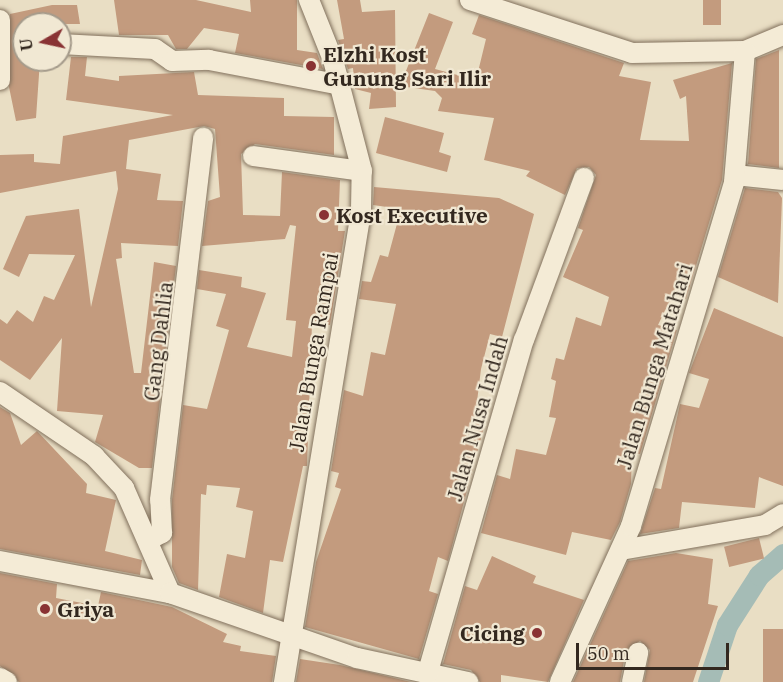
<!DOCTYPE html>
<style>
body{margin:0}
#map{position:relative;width:783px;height:682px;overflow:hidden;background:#e9dec4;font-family:"IBM Plex Serif",serif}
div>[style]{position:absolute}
.canal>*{height:21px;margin:-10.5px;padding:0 10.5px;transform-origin:10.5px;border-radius:10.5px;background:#a5bcb6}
.building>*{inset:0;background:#c39b7e;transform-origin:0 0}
.roads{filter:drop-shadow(0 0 2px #81705c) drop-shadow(0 0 2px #81705c)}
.minor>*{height:20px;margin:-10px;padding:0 10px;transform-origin:10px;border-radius:10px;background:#f4ebd6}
.dots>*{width:16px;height:16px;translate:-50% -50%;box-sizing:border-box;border:3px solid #f1e8d3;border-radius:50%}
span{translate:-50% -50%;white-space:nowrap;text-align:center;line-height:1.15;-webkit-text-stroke:4.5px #f1e8d3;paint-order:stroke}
.poi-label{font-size:21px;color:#33281f;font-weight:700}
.left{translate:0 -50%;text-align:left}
.right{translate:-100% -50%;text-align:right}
.street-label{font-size:21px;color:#33281f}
.north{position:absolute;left:12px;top:12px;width:60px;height:60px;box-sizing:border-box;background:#f1e8d3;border:2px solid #a59b8b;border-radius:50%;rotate:261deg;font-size:16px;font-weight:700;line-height:24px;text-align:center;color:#33281f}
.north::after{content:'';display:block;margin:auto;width:21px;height:27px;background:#893334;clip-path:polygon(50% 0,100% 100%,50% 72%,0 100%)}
.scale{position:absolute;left:576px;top:643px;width:153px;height:27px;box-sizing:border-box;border:3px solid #33281f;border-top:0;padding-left:8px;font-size:18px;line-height:21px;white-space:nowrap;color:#33281f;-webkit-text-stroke:4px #f1e8d3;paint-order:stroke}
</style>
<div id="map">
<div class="canal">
<i style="left:708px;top:682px;width:60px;rotate:-71.6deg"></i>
<i style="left:727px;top:625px;width:59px;rotate:-57.4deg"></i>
<i style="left:759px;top:575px;width:32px;rotate:-41deg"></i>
</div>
<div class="building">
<i style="clip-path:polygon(114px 0,196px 0,251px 12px,250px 0,297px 0,297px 50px,317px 53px,323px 69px,235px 53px,239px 34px,204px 28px,187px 49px,176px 49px,168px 35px,119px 35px)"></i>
<i style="clip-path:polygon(337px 0,360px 0,362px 12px,395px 10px,396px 107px,369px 109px,371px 93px,355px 89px,353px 68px,348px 69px,338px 40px,344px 39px)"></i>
<i style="left:703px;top:0;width:18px;height:25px"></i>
<i style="clip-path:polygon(52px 5px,77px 5px,80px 24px,24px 24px,24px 60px,40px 60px,36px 118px,16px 121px,9px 87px,10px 14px)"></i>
<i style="clip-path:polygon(429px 13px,453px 22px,435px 69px,476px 80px,486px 39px,472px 34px,479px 15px,624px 63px,619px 76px,651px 82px,640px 140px,689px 141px,686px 96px,680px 99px,673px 80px,732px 63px,722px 180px,686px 299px,673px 294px,658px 325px,677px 330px,640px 454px,632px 453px,631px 484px,620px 522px,611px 540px,572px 532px,566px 555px,481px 533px,497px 475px,510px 479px,516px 449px,546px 455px,556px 418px,549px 417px,556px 381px,551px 379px,556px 358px,564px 360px,576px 317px,601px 326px,609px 297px,563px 277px,583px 230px,578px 228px,596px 175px,589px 167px,577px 168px,565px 195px,526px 176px,530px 171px,484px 160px,494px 118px,438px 111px,442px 98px,435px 91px,400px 86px)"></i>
<i style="clip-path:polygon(779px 50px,779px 168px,748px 164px,756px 59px)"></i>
<i style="clip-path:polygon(71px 57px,87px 57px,85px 76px,119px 81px,119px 76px,194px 72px,198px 95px,284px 98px,284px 116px,334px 117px,334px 155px,255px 144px,241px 154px,243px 215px,280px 216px,282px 172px,340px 180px,338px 231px,345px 231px,330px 325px,312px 323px,307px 466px,303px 466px,283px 562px,270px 560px,263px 613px,219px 597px,227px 554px,245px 558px,253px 511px,236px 507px,240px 488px,207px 485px,206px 495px,201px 494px,198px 590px,179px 583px,172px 567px,172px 500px,183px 405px,207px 409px,229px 330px,216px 326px,226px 294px,197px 289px,199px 270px,242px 277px,241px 287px,266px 293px,247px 347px,292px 357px,296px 321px,286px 320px,296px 226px,290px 225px,285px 239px,202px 246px,208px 201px,220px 197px,215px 129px,204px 126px,129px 140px,126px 169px,161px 174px,157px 200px,183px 201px,178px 246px,121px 243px,122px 258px,116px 259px,134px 373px,141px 373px,154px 262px,176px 266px,152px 468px,139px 468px,95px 442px,103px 415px,57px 411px,62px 338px,30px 380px,0 360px,0 319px,7px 324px,17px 310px,33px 322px,44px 296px,54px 300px,75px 255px,29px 254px,19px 277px,3px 269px,26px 216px,79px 209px,91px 307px,118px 189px,116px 171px,0 193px,0 155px,34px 154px,34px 162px,60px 164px,63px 136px,173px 115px,66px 100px)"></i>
<i style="clip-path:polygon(385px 117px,444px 133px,439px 152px,451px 156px,447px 172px,376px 153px)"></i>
<i style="clip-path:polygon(374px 187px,499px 198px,534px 214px,502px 337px,490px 334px,481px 369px,475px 418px,486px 420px,448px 561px,438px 557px,429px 591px,438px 594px,419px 659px,305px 627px,316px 562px,341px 489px,335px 487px,339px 473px,331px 471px,344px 390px,363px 396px,371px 352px,385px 355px,396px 304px,359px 299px,362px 281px,371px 282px,380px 255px,388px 257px,401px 209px,373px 205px)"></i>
<i style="clip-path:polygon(745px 188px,778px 192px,782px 198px,778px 303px,718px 277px)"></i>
<i style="clip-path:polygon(714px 308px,783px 337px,783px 486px,759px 477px,755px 508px,682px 502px,679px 528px,640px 534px,655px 488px,661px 489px,680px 404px,699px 408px,709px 379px,689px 373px)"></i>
<i style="clip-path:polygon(0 407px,10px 413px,21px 445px,37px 431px,87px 484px,86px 493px,116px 500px,105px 551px,142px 560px,140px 575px,0 549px)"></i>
<i style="left:759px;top:538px;width:21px;height:36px;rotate:76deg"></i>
<i style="clip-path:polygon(676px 553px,713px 559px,708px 604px,718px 606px,693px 682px,644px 682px,650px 650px,640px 641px,626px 650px,620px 682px,573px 682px,628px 561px)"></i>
<i style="clip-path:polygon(492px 556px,536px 576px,533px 583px,584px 600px,548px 682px,501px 675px,501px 682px,480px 682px,471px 670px,443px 664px,465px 586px,477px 590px)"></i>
<i style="clip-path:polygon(0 573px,57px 584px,56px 598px,98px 606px,101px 592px,172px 607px,227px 634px,223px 642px,241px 646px,240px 651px,276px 656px,272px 682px,19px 682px,0 666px)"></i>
<i style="left:783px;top:629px;width:53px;height:20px;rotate:90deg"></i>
<i style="clip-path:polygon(300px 659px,340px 665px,411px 682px,296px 682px)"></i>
</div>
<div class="roads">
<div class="minor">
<i style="left:470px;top:0;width:170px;rotate:18.1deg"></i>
<i style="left:632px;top:53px;width:113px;rotate:-1deg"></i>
<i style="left:745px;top:51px;width:41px;rotate:-22.8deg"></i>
<i style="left:0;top:20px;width:60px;rotate:90deg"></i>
<i style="left:60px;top:44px;width:95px;rotate:3deg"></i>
<i style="left:155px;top:49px;width:21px;rotate:35deg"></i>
<i style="left:172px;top:61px;width:37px;rotate:-2deg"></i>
<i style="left:209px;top:60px;width:134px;rotate:10.7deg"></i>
<i style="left:253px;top:156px;width:110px;rotate:7.8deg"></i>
<i style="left:735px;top:175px;width:48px;rotate:5.9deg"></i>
<i style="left:0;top:392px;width:114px;rotate:34.2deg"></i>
<i style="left:94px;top:456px;width:44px;rotate:46.8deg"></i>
<i style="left:124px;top:488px;width:115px;rotate:66.3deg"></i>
<i style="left:148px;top:540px;width:16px;rotate:-27deg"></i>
<i style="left:162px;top:533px;width:33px;rotate:-93deg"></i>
<i style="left:160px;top:500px;width:365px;rotate:-83.2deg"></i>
<i style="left:621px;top:550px;width:146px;rotate:-9.8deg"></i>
<i style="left:765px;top:525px;width:21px;rotate:-31deg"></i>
<i style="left:0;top:561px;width:173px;rotate:10.7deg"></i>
<i style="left:170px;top:593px;width:198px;rotate:19.2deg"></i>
<i style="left:357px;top:658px;width:114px;rotate:12.2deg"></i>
<i style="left:427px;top:675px;width:349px;rotate:-73.9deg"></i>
<i style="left:524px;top:340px;width:173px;rotate:-69.7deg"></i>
<i style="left:0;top:678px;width:8px;rotate:30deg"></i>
<i style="left:284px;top:682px;width:478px;rotate:-80.7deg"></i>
<i style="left:361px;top:210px;width:39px;rotate:-89deg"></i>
<i style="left:362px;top:171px;width:115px;rotate:-104.6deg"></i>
<i style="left:333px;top:60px;width:65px;rotate:-111.8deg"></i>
<i style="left:560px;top:682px;width:171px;rotate:-65.5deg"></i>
<i style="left:631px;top:526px;width:359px;rotate:-73.3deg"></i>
<i style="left:734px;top:182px;width:131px;rotate:-85.2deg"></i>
<i style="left:632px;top:682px;width:30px;rotate:-78deg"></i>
</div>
</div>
<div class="dots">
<i style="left:311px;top:66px;background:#893334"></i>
<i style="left:324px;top:215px;background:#893334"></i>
<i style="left:45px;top:609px;background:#893334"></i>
<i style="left:537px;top:633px;background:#893334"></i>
</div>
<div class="poi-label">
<span class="left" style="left:323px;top:66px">Elzhi Kost<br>Gunung Sari Ilir</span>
<span class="left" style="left:336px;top:215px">Kost Executive</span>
<span class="left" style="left:57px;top:609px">Griya</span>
<span class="right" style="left:525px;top:633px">Cicing</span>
</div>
<div class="street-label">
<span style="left:158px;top:341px;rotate:-83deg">Gang Dahlia</span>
<span style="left:313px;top:352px;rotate:-80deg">Jalan Bunga Rampai</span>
<span style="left:654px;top:366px;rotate:-73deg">Jalan Bunga Matahari</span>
<span style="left:477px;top:418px;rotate:-74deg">Jalan Nusa Indah</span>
</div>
<div class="north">U</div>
<div class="scale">50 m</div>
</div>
